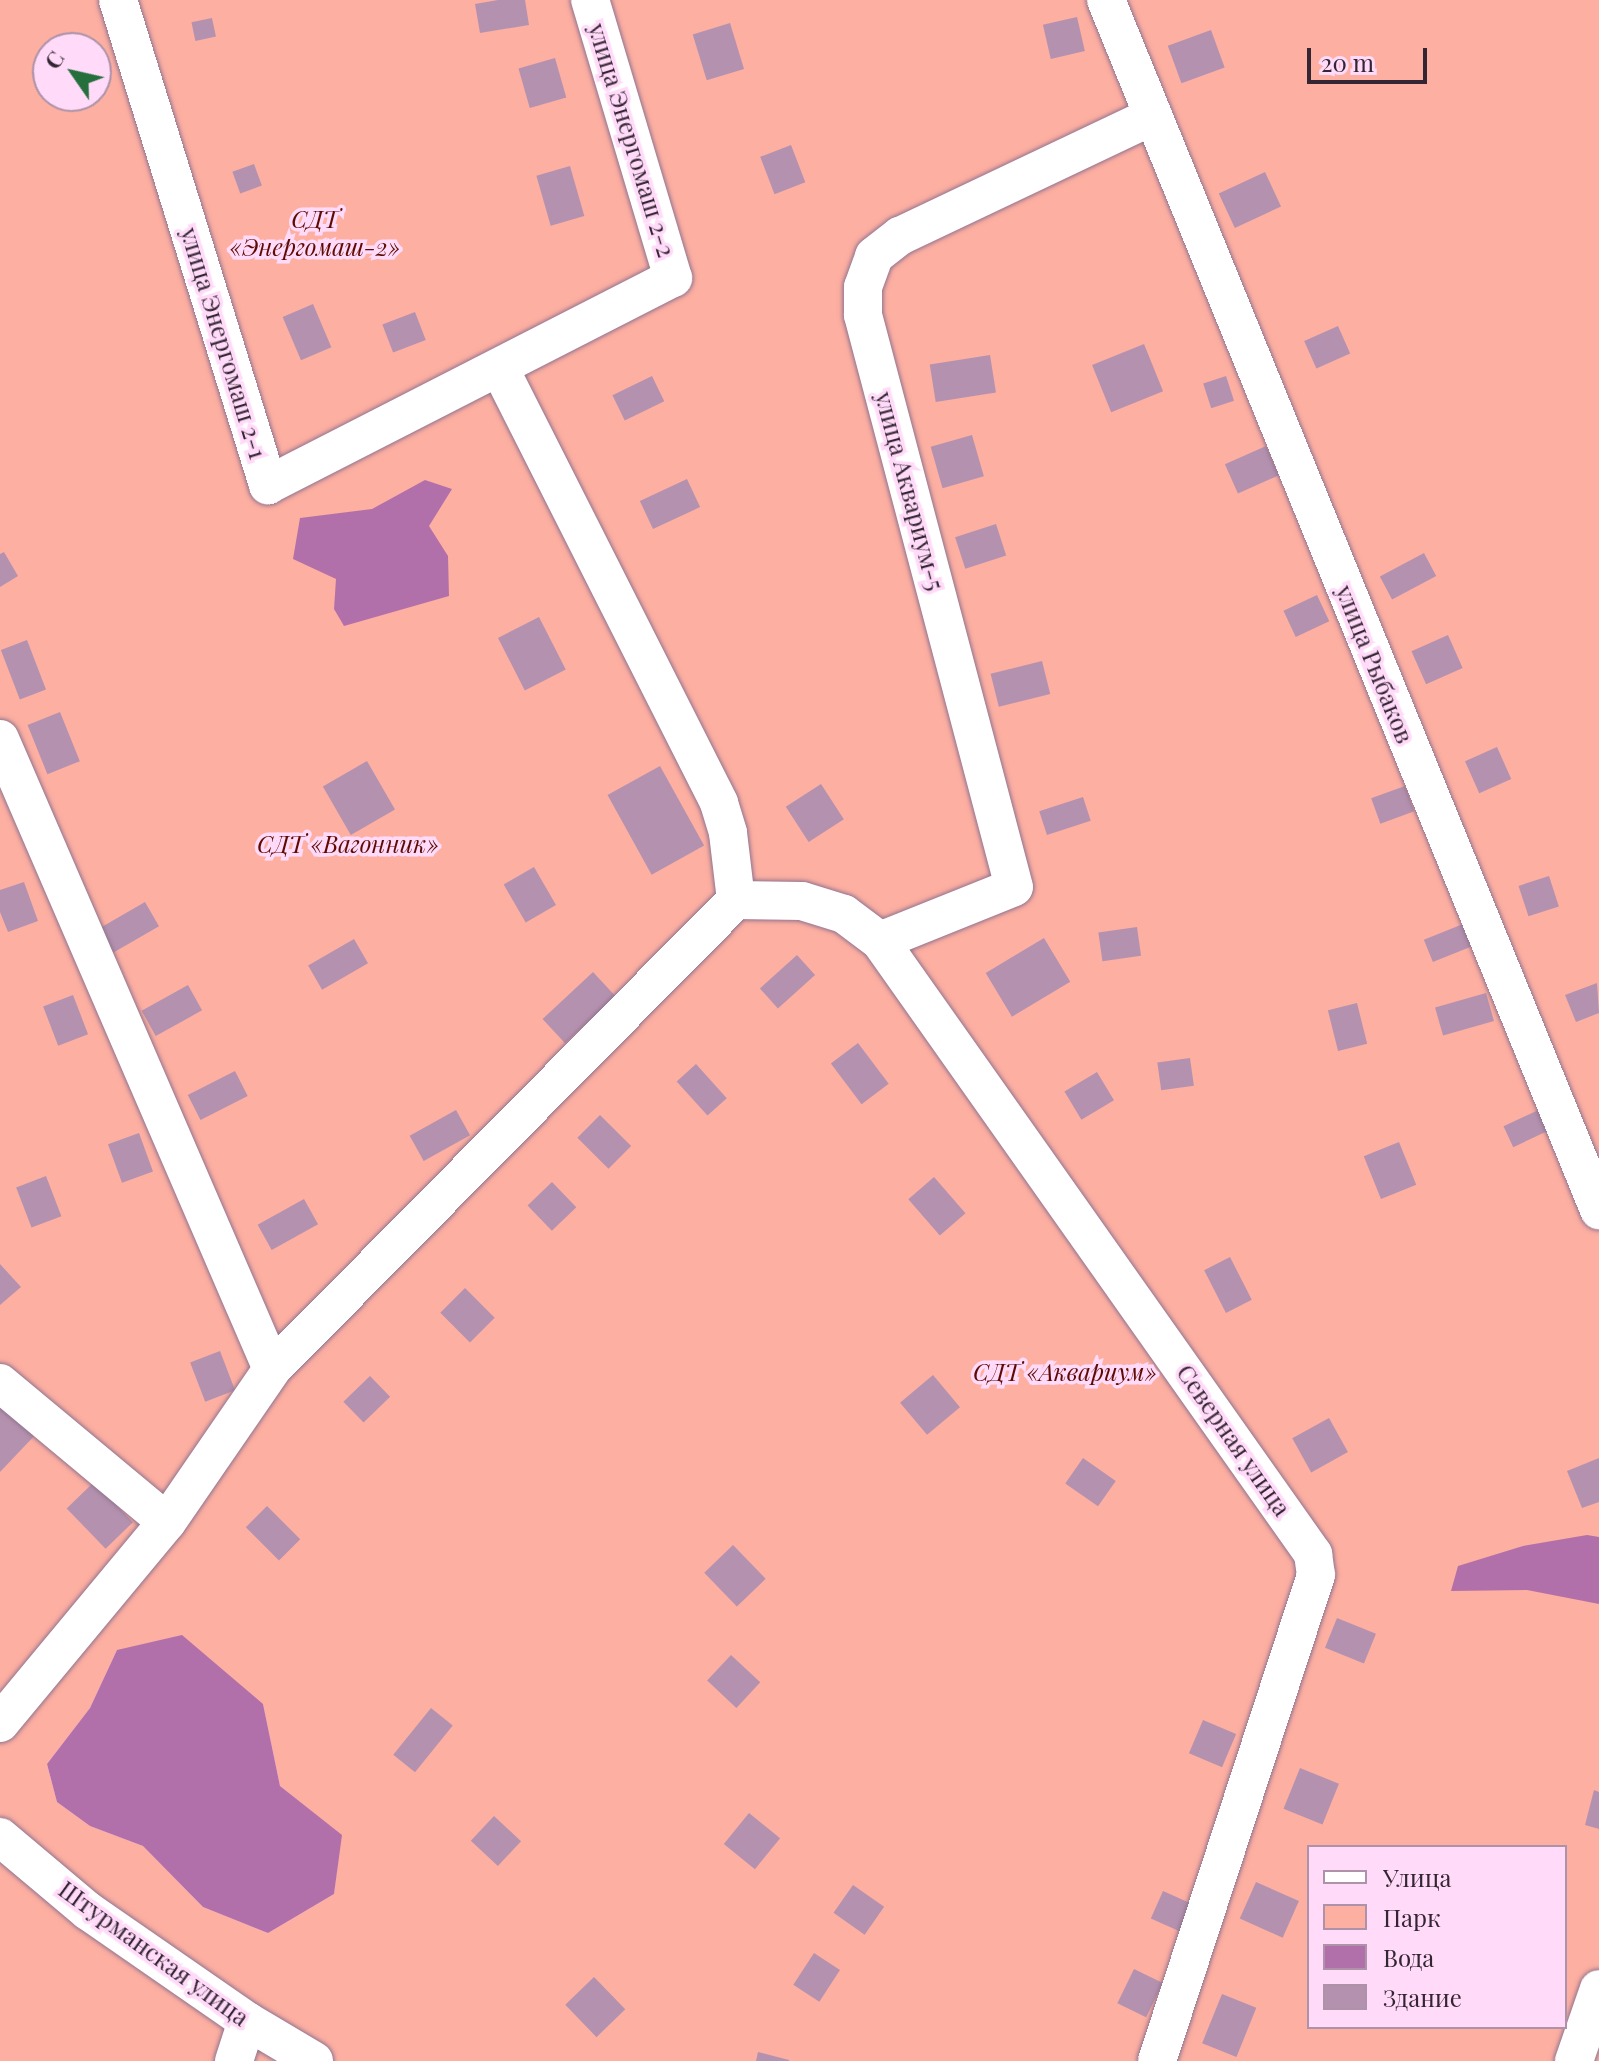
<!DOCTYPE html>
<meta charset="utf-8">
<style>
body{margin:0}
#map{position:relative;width:1599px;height:2061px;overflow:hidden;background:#f1cdec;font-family:"Playfair Display",serif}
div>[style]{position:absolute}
.green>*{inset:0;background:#fdafa1}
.water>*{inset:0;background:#b270aa}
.building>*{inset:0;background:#b492af;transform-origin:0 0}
.roads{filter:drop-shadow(0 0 2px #93738f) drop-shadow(0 0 2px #93738f)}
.minor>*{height:38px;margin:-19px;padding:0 19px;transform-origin:19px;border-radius:19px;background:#fff}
span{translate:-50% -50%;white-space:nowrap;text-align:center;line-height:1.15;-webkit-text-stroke:7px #ffdaf9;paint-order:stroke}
.street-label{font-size:24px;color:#332531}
.park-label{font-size:24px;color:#5d0a02;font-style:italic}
.legend{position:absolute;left:1307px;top:1845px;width:260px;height:184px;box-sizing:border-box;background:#ffdaf9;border:2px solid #ad92a9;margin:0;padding:10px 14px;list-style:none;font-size:24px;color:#332531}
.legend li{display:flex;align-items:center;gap:16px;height:40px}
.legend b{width:40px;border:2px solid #ad92a9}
.north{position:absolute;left:32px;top:32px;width:80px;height:80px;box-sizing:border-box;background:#ffdaf9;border:2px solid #ad92a9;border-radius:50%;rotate:304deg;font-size:22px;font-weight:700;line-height:32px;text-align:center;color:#332531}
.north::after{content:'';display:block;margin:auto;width:28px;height:36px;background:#256f3d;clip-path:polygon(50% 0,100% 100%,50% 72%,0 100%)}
.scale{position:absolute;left:1307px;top:48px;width:120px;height:36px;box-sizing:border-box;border:4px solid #332531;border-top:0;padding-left:10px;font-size:24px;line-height:28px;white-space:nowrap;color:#332531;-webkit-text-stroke:6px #ffdaf9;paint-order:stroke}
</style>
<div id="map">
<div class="green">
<i style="clip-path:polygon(evenodd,0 0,1599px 0,1599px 2061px,0 2061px,0 0,48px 48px,96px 48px,96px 96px,48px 96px,48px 48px,0 0,117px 1650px,263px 1704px,280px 1786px,341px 1835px,334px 1894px,268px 1933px,203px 1907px,143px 1846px,90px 1826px,57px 1802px,47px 1764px,90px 1708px,117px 1650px,0 0,1309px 1847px,1565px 1847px,1565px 2027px,1309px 2027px,1309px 1847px)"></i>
</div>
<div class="water">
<i style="clip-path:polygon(425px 480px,452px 489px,429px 526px,448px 556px,449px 596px,344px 626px,334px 609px,336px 579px,293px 559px,300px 518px,372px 509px)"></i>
<i style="clip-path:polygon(1587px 1535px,1599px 1537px,1599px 1604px,1527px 1590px,1451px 1591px,1458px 1566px,1523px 1546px)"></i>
<i style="clip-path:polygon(182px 1635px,263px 1704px,280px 1786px,342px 1835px,334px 1894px,268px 1933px,203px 1907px,143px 1846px,90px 1826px,57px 1802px,47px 1764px,90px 1708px,117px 1650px)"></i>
</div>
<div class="building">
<i style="clip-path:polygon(498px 0,525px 0,529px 25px,480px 33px,475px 4px)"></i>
<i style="left:1077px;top:17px;width:35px;height:35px;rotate:77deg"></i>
<i style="left:212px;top:18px;width:19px;height:21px;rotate:78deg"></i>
<i style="left:730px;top:23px;width:48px;height:39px;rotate:73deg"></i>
<i style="left:1211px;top:30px;width:40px;height:46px;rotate:70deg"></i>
<i style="left:555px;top:58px;width:41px;height:38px;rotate:74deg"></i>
<i style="left:791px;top:145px;width:40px;height:33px;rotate:69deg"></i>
<i style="left:254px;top:164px;width:23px;height:23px;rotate:70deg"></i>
<i style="left:570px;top:166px;width:52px;height:35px;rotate:74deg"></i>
<i style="left:1265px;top:172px;width:38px;height:51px;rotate:65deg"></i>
<i style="left:313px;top:304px;width:47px;height:33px;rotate:67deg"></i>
<i style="left:415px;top:312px;width:30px;height:35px;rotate:69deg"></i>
<i style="left:1338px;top:326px;width:30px;height:37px;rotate:66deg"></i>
<i style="left:1144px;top:344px;width:51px;height:56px;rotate:68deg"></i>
<i style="left:990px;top:355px;width:38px;height:61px;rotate:81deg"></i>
<i style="left:652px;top:376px;width:28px;height:44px;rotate:64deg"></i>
<i style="left:1226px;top:376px;width:26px;height:24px;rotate:72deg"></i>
<i style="left:972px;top:435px;width:43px;height:43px;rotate:74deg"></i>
<i style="left:1266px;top:446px;width:32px;height:45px;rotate:66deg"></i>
<i style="left:687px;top:479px;width:31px;height:52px;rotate:65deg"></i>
<i style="left:996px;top:524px;width:33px;height:43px;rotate:72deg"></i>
<i style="clip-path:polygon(4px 552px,18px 576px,0 587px,0 554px)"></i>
<i style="left:1424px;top:553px;width:26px;height:50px;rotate:62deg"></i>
<i style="left:1317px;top:595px;width:29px;height:37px;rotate:65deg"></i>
<i style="left:539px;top:617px;width:59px;height:46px;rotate:63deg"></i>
<i style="left:1448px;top:635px;width:36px;height:40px;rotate:66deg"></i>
<i style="left:27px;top:640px;width:53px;height:28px;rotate:69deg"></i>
<i style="left:1042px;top:661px;width:34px;height:53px;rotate:76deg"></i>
<i style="left:60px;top:712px;width:53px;height:35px;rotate:68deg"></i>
<i style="left:1497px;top:747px;width:35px;height:35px;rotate:66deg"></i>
<i style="left:367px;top:761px;width:56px;height:51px;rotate:60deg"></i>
<i style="left:660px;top:766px;width:91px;height:60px;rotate:61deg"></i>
<i style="left:821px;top:784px;width:42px;height:42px;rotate:57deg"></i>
<i style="left:1405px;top:786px;width:27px;height:36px;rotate:70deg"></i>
<i style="left:1083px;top:797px;width:25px;height:46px;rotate:72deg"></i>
<i style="left:534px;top:867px;width:44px;height:35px;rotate:60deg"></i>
<i style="left:1549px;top:876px;width:32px;height:32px;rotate:72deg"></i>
<i style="clip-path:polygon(24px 882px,38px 921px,8px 932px,0 912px,0 890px)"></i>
<i style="left:145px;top:902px;width:28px;height:53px;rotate:60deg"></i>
<i style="left:1473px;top:920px;width:24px;height:53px;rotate:68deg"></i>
<i style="left:1137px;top:927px;width:29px;height:39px;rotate:82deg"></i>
<i style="left:1044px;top:938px;width:51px;height:68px;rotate:59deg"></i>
<i style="left:354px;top:939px;width:28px;height:53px;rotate:60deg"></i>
<i style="left:797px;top:955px;width:27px;height:50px;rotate:48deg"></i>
<i style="left:593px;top:972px;width:33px;height:69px;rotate:47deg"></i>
<i style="clip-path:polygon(1597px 983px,1599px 1013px,1576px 1022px,1565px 995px)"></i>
<i style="left:188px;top:985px;width:29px;height:53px;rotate:61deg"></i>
<i style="left:1486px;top:993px;width:29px;height:53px;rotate:74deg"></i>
<i style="left:73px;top:995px;width:42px;height:32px;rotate:69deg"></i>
<i style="left:1357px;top:1003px;width:42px;height:30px;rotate:76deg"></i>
<i style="left:858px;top:1043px;width:51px;height:34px;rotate:53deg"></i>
<i style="left:1190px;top:1058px;width:28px;height:33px;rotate:82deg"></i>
<i style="left:696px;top:1064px;width:46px;height:26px;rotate:48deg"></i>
<i style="left:235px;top:1071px;width:28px;height:53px;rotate:63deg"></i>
<i style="left:1097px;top:1072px;width:33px;height:38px;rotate:59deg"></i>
<i style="left:1547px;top:1106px;width:23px;height:48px;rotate:65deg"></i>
<i style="left:456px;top:1110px;width:29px;height:53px;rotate:61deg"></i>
<i style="left:600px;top:1115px;width:44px;height:32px;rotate:45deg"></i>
<i style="left:139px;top:1133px;width:41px;height:33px;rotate:70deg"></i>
<i style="left:1399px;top:1142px;width:46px;height:38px;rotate:68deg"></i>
<i style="left:46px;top:1176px;width:43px;height:32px;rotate:69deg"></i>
<i style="left:934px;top:1177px;width:48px;height:34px;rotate:49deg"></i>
<i style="left:552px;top:1182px;width:35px;height:34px;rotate:46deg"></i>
<i style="left:304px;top:1199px;width:29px;height:53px;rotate:61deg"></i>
<i style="left:1230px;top:1257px;width:48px;height:29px;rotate:63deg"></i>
<i style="clip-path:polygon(0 1264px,21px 1287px,0 1305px)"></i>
<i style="left:465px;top:1288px;width:42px;height:35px;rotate:45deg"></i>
<i style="left:220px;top:1351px;width:42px;height:32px;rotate:69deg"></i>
<i style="left:933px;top:1375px;width:42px;height:43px;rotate:50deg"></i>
<i style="left:370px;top:1376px;width:29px;height:37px;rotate:46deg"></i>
<i style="clip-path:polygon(0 1398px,37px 1433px,0 1472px)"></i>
<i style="left:1329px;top:1418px;width:39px;height:42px;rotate:61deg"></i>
<i style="left:1083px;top:1458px;width:40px;height:31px;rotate:35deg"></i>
<i style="clip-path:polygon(1599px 1458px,1599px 1502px,1582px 1508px,1567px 1471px)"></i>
<i style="left:94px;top:1482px;width:56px;height:38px;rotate:46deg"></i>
<i style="left:267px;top:1506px;width:47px;height:30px;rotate:45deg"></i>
<i style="left:733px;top:1545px;width:47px;height:40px;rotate:46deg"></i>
<i style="left:1337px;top:1618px;width:42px;height:32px;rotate:22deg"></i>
<i style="left:731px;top:1655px;width:40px;height:35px;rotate:43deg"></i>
<i style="left:431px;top:1708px;width:28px;height:60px;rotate:39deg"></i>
<i style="left:1203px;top:1720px;width:36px;height:36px;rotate:23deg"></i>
<i style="left:1300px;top:1768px;width:42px;height:44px;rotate:22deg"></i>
<i style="clip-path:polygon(1594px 1790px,1599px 1792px,1599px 1829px,1585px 1825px)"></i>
<i style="left:749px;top:1813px;width:40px;height:40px;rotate:39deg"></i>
<i style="left:494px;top:1816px;width:37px;height:34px;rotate:43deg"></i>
<i style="left:1256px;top:1882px;width:47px;height:40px;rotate:24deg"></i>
<i style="left:853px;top:1885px;width:38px;height:34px;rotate:35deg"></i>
<i style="left:1163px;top:1891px;width:35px;height:30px;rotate:24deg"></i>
<i style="left:814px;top:1953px;width:31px;height:38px;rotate:33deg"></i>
<i style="left:1134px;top:1969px;width:32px;height:38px;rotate:26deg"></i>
<i style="left:594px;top:1977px;width:45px;height:40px;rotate:46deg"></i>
<i style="left:1222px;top:1994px;width:37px;height:53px;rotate:22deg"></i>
<i style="clip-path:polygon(758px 2052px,789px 2060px,789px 2061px,756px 2061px)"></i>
</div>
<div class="roads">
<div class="minor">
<i style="left:118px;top:0;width:508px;rotate:72.81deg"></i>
<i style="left:268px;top:485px;width:455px;rotate:-27.1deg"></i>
<i style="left:673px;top:278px;width:290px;rotate:-106.6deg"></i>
<i style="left:1106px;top:0;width:1307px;rotate:67.83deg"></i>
<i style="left:500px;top:369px;width:486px;rotate:63.2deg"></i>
<i style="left:719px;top:803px;width:31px;rotate:73deg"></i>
<i style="left:728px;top:833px;width:67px;rotate:83.2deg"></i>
<i style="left:0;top:739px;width:686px;rotate:66.65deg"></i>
<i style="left:736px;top:900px;width:66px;rotate:0.9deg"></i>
<i style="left:802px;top:901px;width:44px;rotate:17.2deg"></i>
<i style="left:844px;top:914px;width:45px;rotate:36.9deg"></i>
<i style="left:880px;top:941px;width:751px;rotate:54.76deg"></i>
<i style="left:1313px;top:1554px;width:21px;rotate:82deg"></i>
<i style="left:1316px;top:1575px;width:511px;rotate:108.12deg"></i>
<i style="left:880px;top:941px;width:144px;rotate:-21.9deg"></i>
<i style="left:1014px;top:887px;width:592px;rotate:-104.79deg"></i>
<i style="left:863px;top:315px;width:28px;rotate:-90deg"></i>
<i style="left:863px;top:287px;width:33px;rotate:-70deg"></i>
<i style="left:874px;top:256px;width:33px;rotate:-38deg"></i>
<i style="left:900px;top:236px;width:278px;rotate:-25.4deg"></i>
<i style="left:0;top:1383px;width:217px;rotate:39.8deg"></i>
<i style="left:0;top:1723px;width:261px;rotate:-50.3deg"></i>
<i style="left:167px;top:1522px;width:186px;rotate:-55.5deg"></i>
<i style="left:272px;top:1369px;width:660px;rotate:-45.31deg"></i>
<i style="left:0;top:1837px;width:115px;rotate:40.1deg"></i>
<i style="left:88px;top:1911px;width:193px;rotate:34.7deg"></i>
<i style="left:247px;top:2021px;width:78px;rotate:30.8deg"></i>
<i style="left:234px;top:2061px;width:42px;rotate:-72deg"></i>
<i style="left:1574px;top:2061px;width:76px;rotate:-70.9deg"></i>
</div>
</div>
<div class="street-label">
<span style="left:632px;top:140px;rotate:73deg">улица Энергомаш 2-2</span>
<span style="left:224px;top:343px;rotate:73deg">улица Энергомаш 2-1</span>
<span style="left:910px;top:491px;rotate:75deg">улица Аквариум-5</span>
<span style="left:1375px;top:664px;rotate:68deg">улица Рыбаков</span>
<span style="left:1234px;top:1440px;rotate:55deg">Северная улица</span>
<span style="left:154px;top:1953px;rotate:36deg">Штурманская улица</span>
</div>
<div class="park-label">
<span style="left:315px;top:233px">СДТ<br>«Энергомаш-2»</span>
<span style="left:348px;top:844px">СДТ «Вагонник»</span>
<span style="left:1065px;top:1372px">СДТ «Аквариум»</span>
</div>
<ul class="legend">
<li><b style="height:10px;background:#fff"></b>Улица</li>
<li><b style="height:22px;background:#fdafa1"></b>Парк</li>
<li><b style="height:22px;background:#b270aa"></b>Вода</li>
<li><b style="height:22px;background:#b492af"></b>Здание</li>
</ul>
<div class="north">С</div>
<div class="scale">20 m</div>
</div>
